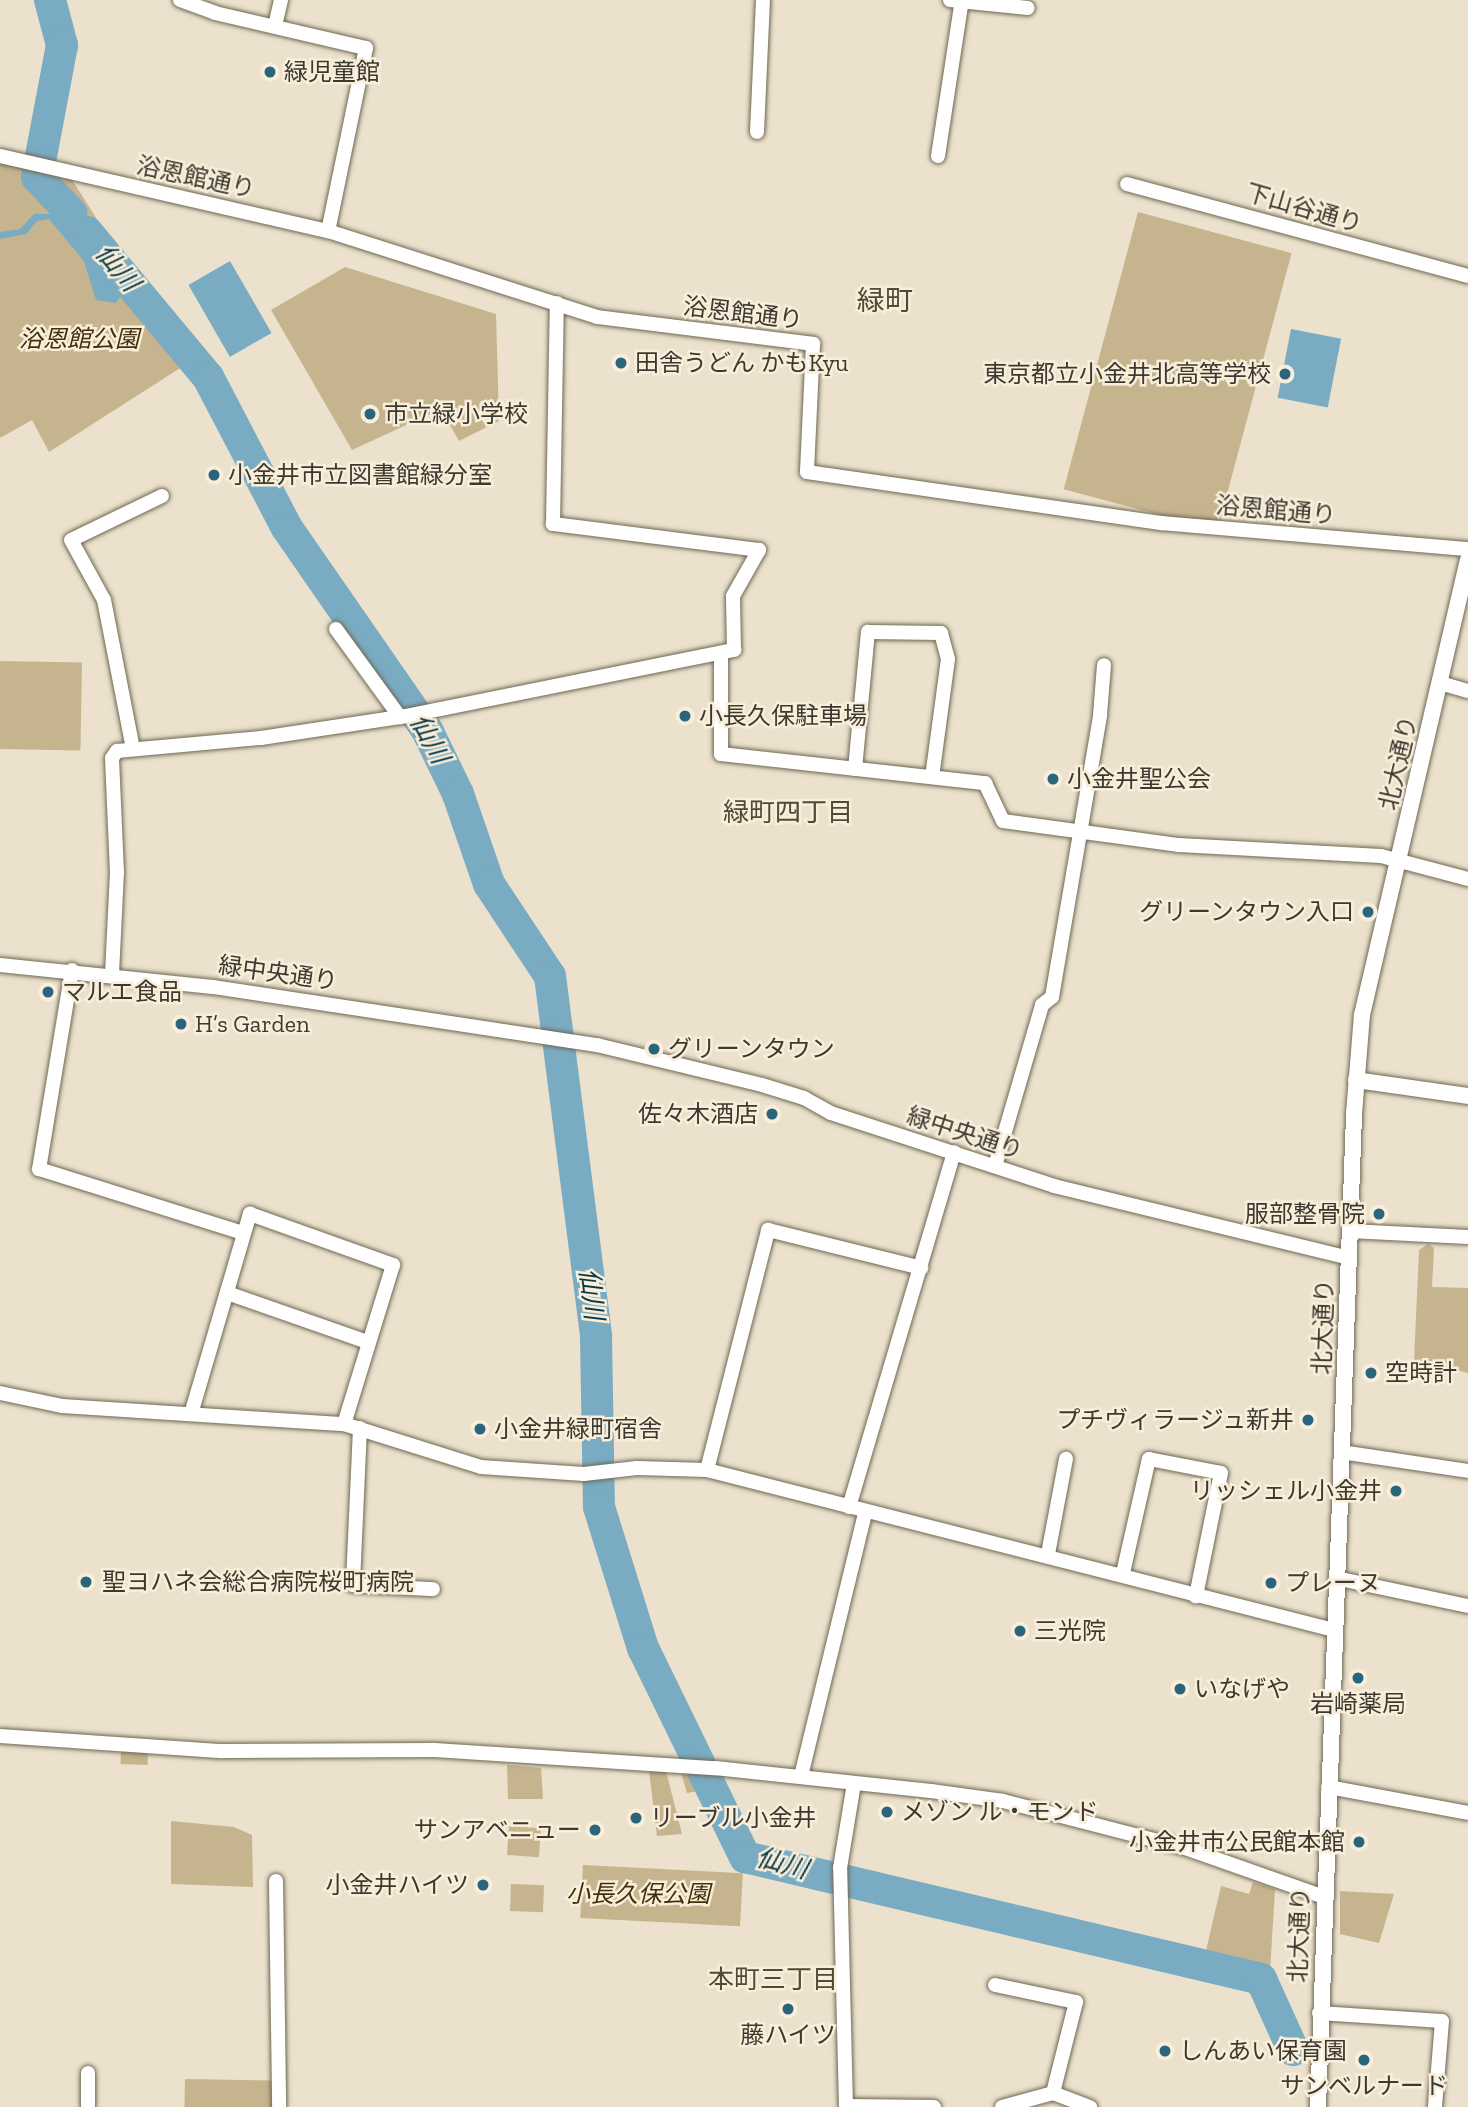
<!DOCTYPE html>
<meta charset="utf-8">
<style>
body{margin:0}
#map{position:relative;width:1468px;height:2107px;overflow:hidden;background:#ebe1cc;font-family:"Zilla Slab","Noto Sans JP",serif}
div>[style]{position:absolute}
.green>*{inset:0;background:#c6b48e;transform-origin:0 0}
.water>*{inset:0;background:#79acc3;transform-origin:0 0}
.river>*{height:32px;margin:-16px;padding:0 16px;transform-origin:16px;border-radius:16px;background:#79acc3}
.roads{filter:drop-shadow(0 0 2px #6f6754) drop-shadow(0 0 2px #6f6754)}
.minor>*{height:14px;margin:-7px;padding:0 7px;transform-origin:7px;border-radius:7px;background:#fff}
.tertiary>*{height:16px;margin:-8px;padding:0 8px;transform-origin:8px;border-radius:8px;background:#fff}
.dots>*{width:19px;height:19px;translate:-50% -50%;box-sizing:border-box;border:4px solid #f8eed9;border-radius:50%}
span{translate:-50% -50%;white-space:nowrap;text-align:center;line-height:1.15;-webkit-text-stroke:5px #f8eed9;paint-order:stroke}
.poi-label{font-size:24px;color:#3d3931}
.left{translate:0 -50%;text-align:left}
.right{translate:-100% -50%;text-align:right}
.street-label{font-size:24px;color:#3d3931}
.park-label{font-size:24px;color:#40300c;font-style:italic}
.water-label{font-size:26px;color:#093748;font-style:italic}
.neighbourhood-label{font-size:26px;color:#524938}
.quarter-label{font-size:28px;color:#524938}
</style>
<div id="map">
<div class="green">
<i style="clip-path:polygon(0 159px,69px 175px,188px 363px,49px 452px,32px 420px,0 438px)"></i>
<i style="left:1138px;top:212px;width:159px;height:287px;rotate:15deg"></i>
<i style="clip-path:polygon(345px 267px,496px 314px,499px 421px,459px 441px,441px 409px,352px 450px,271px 310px)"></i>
<i style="left:0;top:661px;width:82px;height:88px;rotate:1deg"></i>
<i style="clip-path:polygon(1428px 1244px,1434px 1248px,1432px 1287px,1468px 1288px,1468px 1373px,1449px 1368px,1431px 1377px,1420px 1376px,1414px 1362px,1419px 1250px)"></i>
<i style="left:121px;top:1751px;width:27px;height:13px;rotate:2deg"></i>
<i style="clip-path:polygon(507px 1765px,541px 1768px,543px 1799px,508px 1799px)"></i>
<i style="clip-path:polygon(649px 1770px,666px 1771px,682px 1834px,657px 1836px)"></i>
<i style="clip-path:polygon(681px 1772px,699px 1773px,705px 1790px,687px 1793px)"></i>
<i style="clip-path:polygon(171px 1821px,234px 1827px,252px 1835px,253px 1887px,171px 1884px)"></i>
<i style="left:509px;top:1826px;width:32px;height:29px;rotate:4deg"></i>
<i style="left:583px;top:1865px;width:160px;height:53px;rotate:3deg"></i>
<i style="clip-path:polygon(1253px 1882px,1275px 1889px,1270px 1972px,1205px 1955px,1221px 1886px,1249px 1894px)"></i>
<i style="left:511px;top:1884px;width:33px;height:27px;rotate:2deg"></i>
<i style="clip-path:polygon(1340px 1891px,1394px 1894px,1379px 1943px,1340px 1934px)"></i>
<i style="left:185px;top:2079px;width:88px;height:28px;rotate:1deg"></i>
</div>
<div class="water">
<i style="clip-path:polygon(34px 214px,54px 214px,127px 285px,116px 303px,96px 300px,84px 261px,49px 219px,37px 221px,26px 234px,0 239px,0 232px,20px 229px)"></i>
<i style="left:230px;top:261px;width:83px;height:48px;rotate:60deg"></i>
<i style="left:1291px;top:329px;width:51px;height:70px;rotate:11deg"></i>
</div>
<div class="river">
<i style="left:50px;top:0;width:47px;rotate:75.1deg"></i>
<i style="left:62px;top:45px;width:134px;rotate:100.7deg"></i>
<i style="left:37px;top:177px;width:50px;rotate:46.6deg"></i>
<i style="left:87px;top:232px;width:189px;rotate:50.2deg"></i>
<i style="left:208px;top:377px;width:170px;rotate:62.4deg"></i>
<i style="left:287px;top:528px;width:248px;rotate:55.3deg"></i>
<i style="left:428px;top:732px;width:69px;rotate:64.2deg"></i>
<i style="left:458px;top:794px;width:95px;rotate:71deg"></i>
<i style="left:489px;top:884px;width:110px;rotate:56.5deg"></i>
<i style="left:550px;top:976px;width:364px;rotate:82.7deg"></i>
<i style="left:596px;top:1337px;width:170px;rotate:89deg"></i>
<i style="left:599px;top:1507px;width:148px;rotate:72.7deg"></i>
<i style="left:643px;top:1648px;width:233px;rotate:64deg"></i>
<i style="left:745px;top:1857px;width:530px;rotate:13.3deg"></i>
<i style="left:1261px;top:1979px;width:78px;rotate:65.7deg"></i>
</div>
<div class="roads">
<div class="minor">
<i style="left:180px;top:0;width:37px;rotate:20deg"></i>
<i style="left:215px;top:13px;width:155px;rotate:13.1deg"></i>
<i style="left:366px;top:48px;width:187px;rotate:101.7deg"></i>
<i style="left:950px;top:0;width:78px;rotate:5.9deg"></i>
<i style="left:275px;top:26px;width:27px;rotate:-77deg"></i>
<i style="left:757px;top:132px;width:132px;rotate:-87.4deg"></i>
<i style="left:0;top:156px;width:336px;rotate:12.9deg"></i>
<i style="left:328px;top:231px;width:282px;rotate:17.7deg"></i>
<i style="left:597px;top:317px;width:218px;rotate:7.1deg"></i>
<i style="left:813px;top:344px;width:128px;rotate:92.7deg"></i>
<i style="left:807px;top:472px;width:359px;rotate:8.2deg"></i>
<i style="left:1162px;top:523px;width:307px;rotate:4.9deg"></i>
<i style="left:938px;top:156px;width:158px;rotate:-81.3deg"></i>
<i style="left:1127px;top:184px;width:353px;rotate:15.1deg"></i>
<i style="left:336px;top:629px;width:109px;rotate:54deg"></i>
<i style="left:721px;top:653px;width:101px;rotate:90deg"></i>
<i style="left:721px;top:754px;width:266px;rotate:6.3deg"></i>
<i style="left:985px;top:783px;width:42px;rotate:64.7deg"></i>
<i style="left:1003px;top:821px;width:178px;rotate:7.8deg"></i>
<i style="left:1179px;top:845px;width:202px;rotate:3.1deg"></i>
<i style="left:1381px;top:856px;width:90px;rotate:14.8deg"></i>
<i style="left:1440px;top:683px;width:29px;rotate:16deg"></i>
<i style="left:133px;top:749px;width:152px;rotate:-101deg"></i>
<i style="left:104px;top:600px;width:68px;rotate:-118.8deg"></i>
<i style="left:71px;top:540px;width:101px;rotate:-25.8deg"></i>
<i style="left:855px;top:769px;width:138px;rotate:-84.6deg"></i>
<i style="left:868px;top:632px;width:73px;rotate:0.8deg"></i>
<i style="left:941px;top:633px;width:27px;rotate:75deg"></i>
<i style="left:948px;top:659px;width:119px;rotate:97.7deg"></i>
<i style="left:0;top:965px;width:214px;rotate:5.9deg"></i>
<i style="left:213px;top:987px;width:388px;rotate:8.6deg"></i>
<i style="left:597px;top:1045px;width:170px;rotate:13.6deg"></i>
<i style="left:762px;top:1085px;width:44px;rotate:17.2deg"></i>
<i style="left:804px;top:1098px;width:31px;rotate:29deg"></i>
<i style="left:831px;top:1113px;width:235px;rotate:18.1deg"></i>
<i style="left:1054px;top:1186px;width:304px;rotate:13.7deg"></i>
<i style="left:72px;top:970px;width:202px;rotate:99.4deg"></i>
<i style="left:39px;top:1169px;width:214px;rotate:17.4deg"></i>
<i style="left:112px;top:974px;width:101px;rotate:-87.2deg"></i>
<i style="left:117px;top:873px;width:115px;rotate:-92.5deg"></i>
<i style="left:112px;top:758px;width:9px;rotate:-54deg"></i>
<i style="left:117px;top:751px;width:145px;rotate:-5.2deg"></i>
<i style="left:261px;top:738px;width:147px;rotate:-8.6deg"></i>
<i style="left:406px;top:716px;width:335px;rotate:-11.4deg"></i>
<i style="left:734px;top:650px;width:54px;rotate:-91.1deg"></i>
<i style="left:733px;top:596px;width:53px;rotate:-60.5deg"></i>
<i style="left:759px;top:550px;width:208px;rotate:-172.8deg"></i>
<i style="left:553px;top:524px;width:221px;rotate:-89deg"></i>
<i style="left:995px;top:1166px;width:168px;rotate:-73.7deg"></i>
<i style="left:1042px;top:1005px;width:13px;rotate:-39deg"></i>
<i style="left:1052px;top:997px;width:286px;rotate:-80.3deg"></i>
<i style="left:1100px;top:715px;width:50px;rotate:-85.4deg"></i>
<i style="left:1350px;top:1231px;width:118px;rotate:2.9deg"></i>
<i style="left:227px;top:1293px;width:149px;rotate:19.2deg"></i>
<i style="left:0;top:1393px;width:63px;rotate:11.8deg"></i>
<i style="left:62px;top:1406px;width:283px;rotate:3.7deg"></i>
<i style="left:344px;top:1424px;width:144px;rotate:17.4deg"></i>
<i style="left:481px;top:1467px;width:103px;rotate:3.9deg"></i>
<i style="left:584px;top:1474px;width:53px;rotate:-6.5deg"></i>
<i style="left:637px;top:1468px;width:70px;rotate:1.6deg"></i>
<i style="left:707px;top:1470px;width:647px;rotate:14.32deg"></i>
<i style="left:191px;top:1414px;width:209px;rotate:-73.6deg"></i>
<i style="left:250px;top:1214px;width:152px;rotate:19.6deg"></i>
<i style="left:393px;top:1265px;width:166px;rotate:107.1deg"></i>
<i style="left:360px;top:1428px;width:157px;rotate:92.6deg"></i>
<i style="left:353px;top:1585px;width:80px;rotate:2.9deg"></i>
<i style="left:1341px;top:1452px;width:128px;rotate:8.5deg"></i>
<i style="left:707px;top:1470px;width:248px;rotate:-75.7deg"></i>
<i style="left:768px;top:1230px;width:158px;rotate:13.9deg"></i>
<i style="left:849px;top:1507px;width:370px;rotate:-73.5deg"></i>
<i style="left:1048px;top:1554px;width:97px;rotate:-79.3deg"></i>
<i style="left:1123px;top:1573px;width:117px;rotate:-77.2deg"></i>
<i style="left:1149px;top:1459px;width:73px;rotate:11deg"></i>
<i style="left:1221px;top:1473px;width:126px;rotate:101.5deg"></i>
<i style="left:1336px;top:1578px;width:135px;rotate:12deg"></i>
<i style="left:0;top:1736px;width:223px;rotate:3.9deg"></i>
<i style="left:222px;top:1751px;width:212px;rotate:-0.3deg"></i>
<i style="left:434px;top:1750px;width:282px;rotate:3.7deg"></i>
<i style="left:715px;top:1768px;width:217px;rotate:6.1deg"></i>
<i style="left:931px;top:1791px;width:73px;rotate:7.9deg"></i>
<i style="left:1003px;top:1801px;width:188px;rotate:14.5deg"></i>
<i style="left:1185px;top:1848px;width:147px;rotate:19.4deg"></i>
<i style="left:801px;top:1776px;width:271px;rotate:-76.3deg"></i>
<i style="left:1328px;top:1787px;width:142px;rotate:10.5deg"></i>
<i style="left:276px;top:1881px;width:226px;rotate:89.2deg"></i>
<i style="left:995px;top:1985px;width:83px;rotate:11.9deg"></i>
<i style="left:1076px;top:2002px;width:94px;rotate:104.2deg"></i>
<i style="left:1319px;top:2013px;width:123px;rotate:3.7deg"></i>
<i style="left:1442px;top:2021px;width:86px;rotate:94.7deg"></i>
<i style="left:846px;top:2106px;width:88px;rotate:0.7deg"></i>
<i style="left:88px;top:2107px;width:34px;rotate:-90deg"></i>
<i style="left:846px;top:2107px;width:239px;rotate:-91.4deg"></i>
<i style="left:840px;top:1868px;width:86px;rotate:-80.6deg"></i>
<i style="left:1002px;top:2107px;width:53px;rotate:-15.4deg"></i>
<i style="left:1053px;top:2093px;width:40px;rotate:21deg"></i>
</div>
<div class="tertiary">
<i style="left:1356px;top:1080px;width:113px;rotate:8.1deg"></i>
<i style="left:1318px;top:2107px;width:994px;rotate:-87.92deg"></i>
<i style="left:1354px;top:1114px;width:99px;rotate:-85.4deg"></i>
<i style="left:1362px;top:1015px;width:467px;rotate:-76.9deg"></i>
</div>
</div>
<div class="dots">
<i style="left:270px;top:72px;background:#2a657d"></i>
<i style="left:621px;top:363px;background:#2a657d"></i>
<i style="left:1285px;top:374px;background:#2a657d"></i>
<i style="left:370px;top:414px;background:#2a657d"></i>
<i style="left:214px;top:475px;background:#2a657d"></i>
<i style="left:685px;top:716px;background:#2a657d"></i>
<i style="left:1053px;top:779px;background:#2a657d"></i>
<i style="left:1368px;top:912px;background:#2a657d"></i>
<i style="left:48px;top:992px;background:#2a657d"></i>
<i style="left:181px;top:1024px;background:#2a657d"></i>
<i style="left:654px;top:1049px;background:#2a657d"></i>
<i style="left:772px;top:1114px;background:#2a657d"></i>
<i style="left:1379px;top:1214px;background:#2a657d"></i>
<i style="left:1371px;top:1373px;background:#2a657d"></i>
<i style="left:1308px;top:1420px;background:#2a657d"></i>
<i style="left:480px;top:1429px;background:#2a657d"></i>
<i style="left:1396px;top:1491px;background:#2a657d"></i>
<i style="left:86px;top:1582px;background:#2a657d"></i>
<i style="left:1271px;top:1583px;background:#2a657d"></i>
<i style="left:1020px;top:1631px;background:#2a657d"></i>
<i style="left:1358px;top:1678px;background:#2a657d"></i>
<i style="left:1180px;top:1689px;background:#2a657d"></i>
<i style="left:887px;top:1812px;background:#2a657d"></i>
<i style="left:636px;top:1818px;background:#2a657d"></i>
<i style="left:595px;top:1830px;background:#2a657d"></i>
<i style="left:1359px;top:1842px;background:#2a657d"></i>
<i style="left:483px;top:1885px;background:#2a657d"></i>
<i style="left:788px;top:2009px;background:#2a657d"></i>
<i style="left:1165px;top:2051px;background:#2a657d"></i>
<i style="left:1364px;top:2060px;background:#2a657d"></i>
</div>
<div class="poi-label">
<span class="left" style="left:284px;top:72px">緑児童館</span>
<span class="left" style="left:635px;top:363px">田舎うどん かもKyu</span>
<span class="right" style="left:1271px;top:374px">東京都立小金井北高等学校</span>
<span class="left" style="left:384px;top:414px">市立緑小学校</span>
<span class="left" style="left:228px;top:475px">小金井市立図書館緑分室</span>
<span class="left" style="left:699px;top:716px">小長久保駐車場</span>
<span class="left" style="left:1067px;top:779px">小金井聖公会</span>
<span class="right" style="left:1354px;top:912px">グリーンタウン入口</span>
<span class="left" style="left:62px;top:992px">マルエ食品</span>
<span class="left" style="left:195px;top:1024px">H’s Garden</span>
<span class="left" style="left:668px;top:1049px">グリーンタウン</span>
<span class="right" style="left:758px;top:1114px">佐々木酒店</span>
<span class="right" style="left:1365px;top:1214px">服部整骨院</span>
<span class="left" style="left:1385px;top:1373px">空時計</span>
<span class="right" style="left:1294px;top:1420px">プチヴィラージュ新井</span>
<span class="left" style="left:494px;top:1429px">小金井緑町宿舎</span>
<span class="right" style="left:1382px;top:1491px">リッシェル小金井</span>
<span class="left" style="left:102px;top:1582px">聖ヨハネ会総合病院桜町病院</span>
<span class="left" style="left:1285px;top:1583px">プレーヌ</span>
<span class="left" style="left:1034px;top:1631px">三光院</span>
<span class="left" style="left:1194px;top:1689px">いなげや</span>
<span style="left:1358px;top:1704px">岩崎薬局</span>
<span class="left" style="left:901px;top:1812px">メゾン ル・モンド</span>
<span class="left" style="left:650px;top:1818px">リーブル小金井</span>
<span class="right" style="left:581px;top:1830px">サンアベニュー</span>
<span class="right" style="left:1345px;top:1842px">小金井市公民館本館</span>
<span class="right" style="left:469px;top:1885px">小金井ハイツ</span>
<span style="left:788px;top:2035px">藤ハイツ</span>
<span class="left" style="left:1179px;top:2051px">しんあい保育園</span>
<span style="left:1364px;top:2086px">サンベルナード</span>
</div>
<div class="street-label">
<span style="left:196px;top:177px;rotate:12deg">浴恩館通り</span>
<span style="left:1304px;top:208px;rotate:16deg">下山谷通り</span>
<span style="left:743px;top:313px;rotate:7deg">浴恩館通り</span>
<span style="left:1276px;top:510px;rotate:5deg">浴恩館通り</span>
<span style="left:1398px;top:763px;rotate:-77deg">北大通り</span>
<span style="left:278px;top:973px;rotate:8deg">緑中央通り</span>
<span style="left:965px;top:1133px;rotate:18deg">緑中央通り</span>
<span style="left:1323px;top:1327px;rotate:-88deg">北大通り</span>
<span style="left:1299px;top:1935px;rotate:-88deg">北大通り</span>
</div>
<div class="park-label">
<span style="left:79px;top:339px">浴恩館公園</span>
<span style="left:638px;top:1894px">小長久保公園</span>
</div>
<div class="water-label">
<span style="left:117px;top:268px;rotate:50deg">仙川</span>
<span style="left:429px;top:739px;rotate:61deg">仙川</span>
<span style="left:591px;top:1294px;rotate:83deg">仙川</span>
<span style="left:782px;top:1864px;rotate:15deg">仙川</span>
</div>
<div class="neighbourhood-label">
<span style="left:788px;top:813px">緑町四丁目</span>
<span style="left:773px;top:1980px">本町三丁目</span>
</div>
<div class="quarter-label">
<span style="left:885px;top:301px">緑町</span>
</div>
</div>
